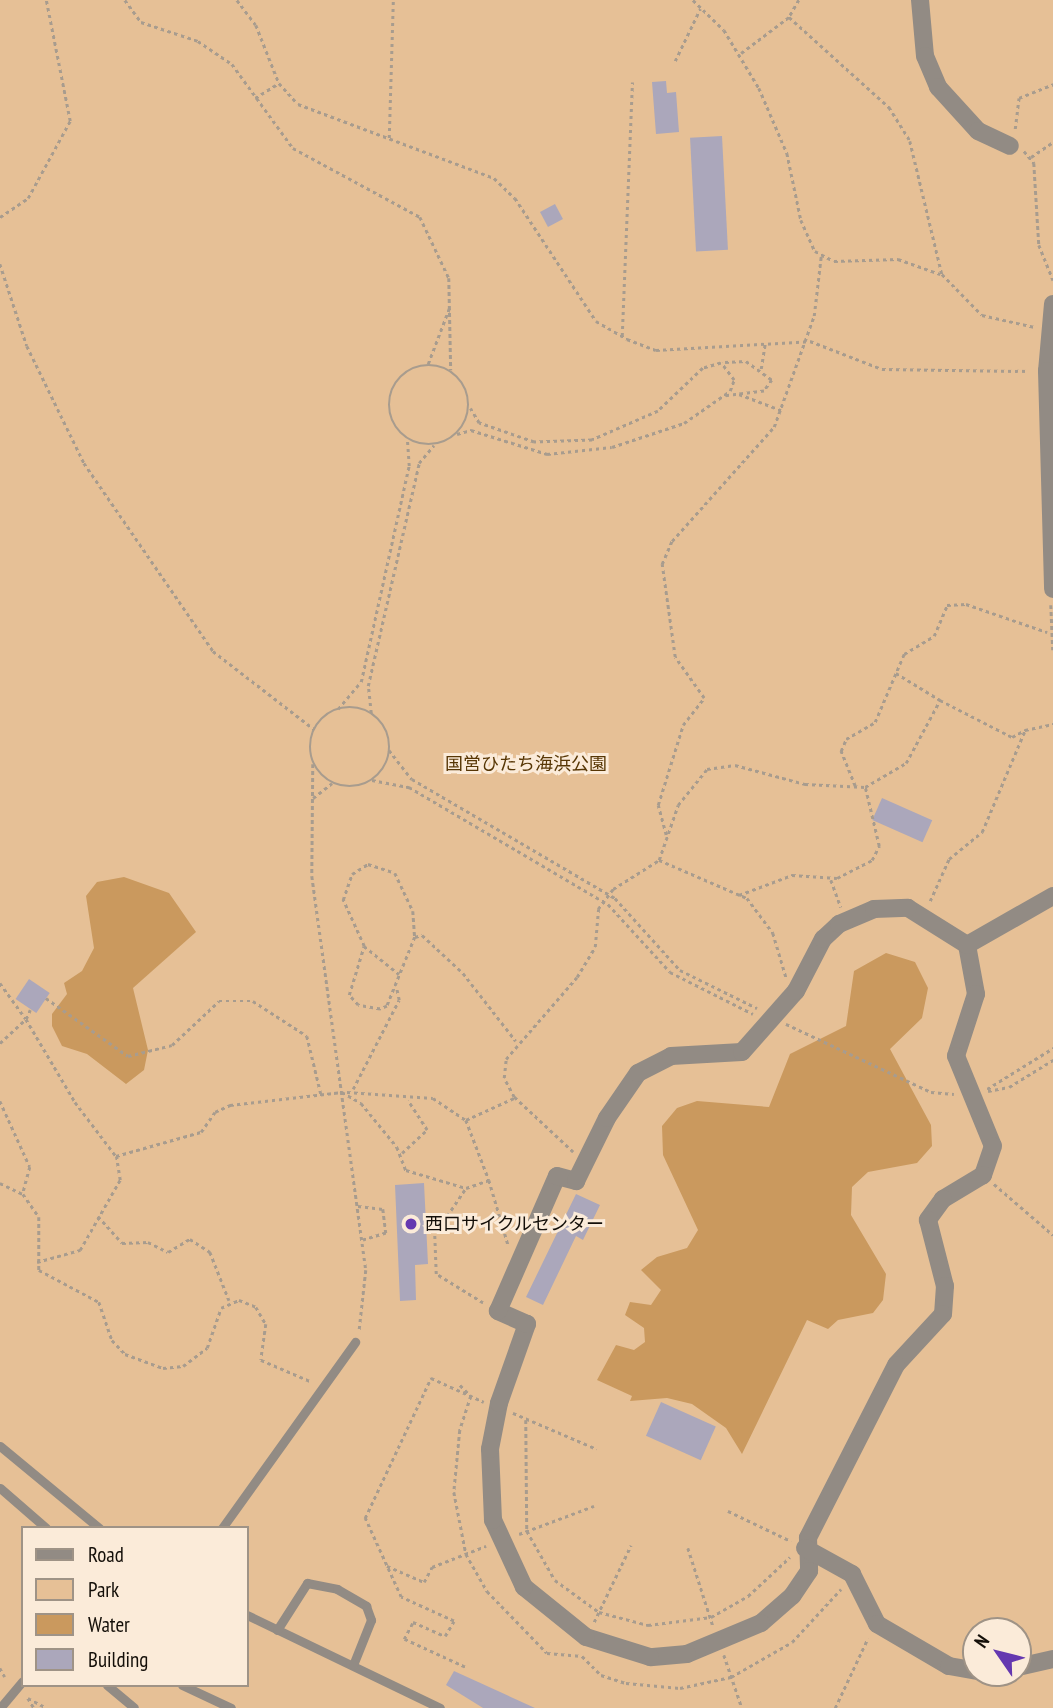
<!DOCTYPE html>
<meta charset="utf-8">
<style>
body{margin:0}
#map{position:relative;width:1053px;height:1708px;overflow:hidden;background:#edddcc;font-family:"PT Sans Narrow","Noto Sans JP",sans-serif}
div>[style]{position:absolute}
.green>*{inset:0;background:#e6c096}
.water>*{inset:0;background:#ca995e}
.building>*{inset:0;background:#aba7bb;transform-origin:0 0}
.path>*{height:2.5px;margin-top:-1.25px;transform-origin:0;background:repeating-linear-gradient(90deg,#a89c8e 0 3.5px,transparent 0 7px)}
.path>.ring{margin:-1.25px;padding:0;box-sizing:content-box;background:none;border:2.5px solid #a89c8e;border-radius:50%}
.lane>*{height:9px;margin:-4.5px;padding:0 4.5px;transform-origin:4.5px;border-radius:4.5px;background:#928b84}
.street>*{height:18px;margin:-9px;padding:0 9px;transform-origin:9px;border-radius:9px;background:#928b84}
.dots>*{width:19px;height:19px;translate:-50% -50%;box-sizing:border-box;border:4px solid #fbebd9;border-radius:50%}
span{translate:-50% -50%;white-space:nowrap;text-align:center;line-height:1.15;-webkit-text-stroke:6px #fbebd9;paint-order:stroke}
.park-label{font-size:18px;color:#573604}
.poi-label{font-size:18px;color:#140f09}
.left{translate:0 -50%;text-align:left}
.legend{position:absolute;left:21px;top:1526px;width:228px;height:161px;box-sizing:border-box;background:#fbebd9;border:2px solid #9f9386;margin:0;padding:9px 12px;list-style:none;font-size:21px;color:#140f09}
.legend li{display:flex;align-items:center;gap:14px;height:35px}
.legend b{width:35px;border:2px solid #9f9386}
.north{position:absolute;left:962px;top:1617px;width:70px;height:70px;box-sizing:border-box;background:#fbebd9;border:2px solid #9f9386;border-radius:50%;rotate:305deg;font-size:19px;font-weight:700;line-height:28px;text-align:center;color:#140f09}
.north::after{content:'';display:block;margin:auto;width:24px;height:32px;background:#6538b0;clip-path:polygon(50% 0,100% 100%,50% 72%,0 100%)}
</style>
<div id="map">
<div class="green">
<i style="clip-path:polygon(evenodd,0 0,1053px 0,1053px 1708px,0 1708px,0 0,23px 1528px,247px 1528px,247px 1685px,23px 1685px,23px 1528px,0 0,976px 1631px,1018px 1631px,1018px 1673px,976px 1673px,976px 1631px)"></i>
</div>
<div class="water">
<i style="clip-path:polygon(124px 877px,169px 893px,196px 932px,133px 988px,148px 1050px,144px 1070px,126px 1084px,87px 1054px,62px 1046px,52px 1026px,52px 1014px,67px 994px,64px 983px,82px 971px,94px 948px,86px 896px,97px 882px)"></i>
<i style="clip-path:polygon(886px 953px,915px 962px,928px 988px,922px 1018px,890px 1049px,931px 1125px,932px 1146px,917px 1163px,868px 1172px,852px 1187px,851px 1215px,886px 1274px,883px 1300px,873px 1313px,838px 1320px,828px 1329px,807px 1320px,742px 1454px,726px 1428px,692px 1404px,667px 1398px,630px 1401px,632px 1396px,597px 1380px,616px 1345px,634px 1350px,645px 1342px,644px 1328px,625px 1315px,630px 1302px,651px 1305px,661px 1290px,641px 1270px,657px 1257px,687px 1248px,698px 1230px,663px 1155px,662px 1126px,677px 1108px,697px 1101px,769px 1107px,790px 1054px,846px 1026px,854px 971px)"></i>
</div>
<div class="building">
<i style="clip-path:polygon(666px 81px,667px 93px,676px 92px,679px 132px,656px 134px,652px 82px)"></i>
<i style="left:722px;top:136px;width:114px;height:32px;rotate:87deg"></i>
<i style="left:555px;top:204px;width:17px;height:17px;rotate:62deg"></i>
<i style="left:882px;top:798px;width:55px;height:24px;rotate:24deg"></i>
<i style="left:29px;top:979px;width:25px;height:24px;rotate:34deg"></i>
<i style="clip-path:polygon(424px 1183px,428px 1264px,415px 1265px,416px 1300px,400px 1301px,395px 1185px)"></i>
<i style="clip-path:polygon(576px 1194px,600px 1205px,583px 1240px,576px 1236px,543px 1305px,526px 1297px)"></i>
<i style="left:661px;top:1402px;width:60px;height:37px;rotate:24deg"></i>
<i style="clip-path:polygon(454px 1671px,535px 1708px,483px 1708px,446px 1685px)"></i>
</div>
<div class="path">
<i style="left:125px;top:0;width:27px;rotate:54deg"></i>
<i style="left:141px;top:22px;width:60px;rotate:18.4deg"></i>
<i style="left:198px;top:41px;width:41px;rotate:34.1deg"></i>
<i style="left:232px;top:64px;width:104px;rotate:54deg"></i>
<i style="left:293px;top:148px;width:145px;rotate:28.5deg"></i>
<i style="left:420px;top:217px;width:68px;rotate:64.6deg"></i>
<i style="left:449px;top:278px;width:92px;rotate:88.8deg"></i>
<i style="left:237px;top:0;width:31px;rotate:53deg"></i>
<i style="left:256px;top:25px;width:62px;rotate:68.4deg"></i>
<i style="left:279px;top:83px;width:28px;rotate:48deg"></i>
<i style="left:298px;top:104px;width:210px;rotate:20.7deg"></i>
<i style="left:494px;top:178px;width:29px;rotate:44deg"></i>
<i style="left:515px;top:198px;width:147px;rotate:56.6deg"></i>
<i style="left:596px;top:321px;width:36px;rotate:30deg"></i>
<i style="left:627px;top:339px;width:31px;rotate:21deg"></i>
<i style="left:656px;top:350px;width:154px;rotate:-3.3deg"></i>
<i style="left:810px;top:341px;width:77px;rotate:21.3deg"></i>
<i style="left:882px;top:369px;width:147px;rotate:0.8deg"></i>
<i style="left:693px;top:0;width:43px;rotate:44.1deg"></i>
<i style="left:724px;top:30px;width:68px;rotate:58.9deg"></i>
<i style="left:759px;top:88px;width:71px;rotate:66.7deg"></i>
<i style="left:787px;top:153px;width:68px;rotate:78.2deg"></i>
<i style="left:801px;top:220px;width:34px;rotate:66deg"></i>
<i style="left:815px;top:251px;width:21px;rotate:28deg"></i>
<i style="left:834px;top:261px;width:64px;rotate:-1.8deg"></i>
<i style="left:898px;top:259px;width:45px;rotate:19.7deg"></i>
<i style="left:799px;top:0;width:20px;rotate:120deg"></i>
<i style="left:789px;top:17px;width:135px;rotate:42deg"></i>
<i style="left:889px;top:107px;width:40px;rotate:58deg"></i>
<i style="left:910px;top:141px;width:137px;rotate:76.5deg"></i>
<i style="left:942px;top:274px;width:57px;rotate:45.7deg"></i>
<i style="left:982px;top:315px;width:54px;rotate:12.8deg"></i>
<i style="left:741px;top:53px;width:60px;rotate:-36.9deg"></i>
<i style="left:675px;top:61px;width:58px;rotate:-64.3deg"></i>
<i style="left:255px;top:98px;width:28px;rotate:-32deg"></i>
<i style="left:1015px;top:129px;width:31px;rotate:-83deg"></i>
<i style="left:1019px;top:98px;width:37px;rotate:-22deg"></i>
<i style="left:389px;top:138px;width:138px;rotate:-88.3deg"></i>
<i style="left:1024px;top:151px;width:16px;rotate:50deg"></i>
<i style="left:1034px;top:163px;width:82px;rotate:86.5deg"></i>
<i style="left:1039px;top:245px;width:38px;rotate:68deg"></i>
<i style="left:1031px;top:157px;width:27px;rotate:-34deg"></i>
<i style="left:0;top:217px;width:34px;rotate:-34deg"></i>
<i style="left:28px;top:198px;width:88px;rotate:-61.4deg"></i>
<i style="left:70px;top:121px;width:123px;rotate:-101.2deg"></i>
<i style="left:0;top:264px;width:86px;rotate:71.8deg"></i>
<i style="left:27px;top:346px;width:130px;rotate:64deg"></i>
<i style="left:84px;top:463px;width:228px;rotate:55.5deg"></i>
<i style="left:213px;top:651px;width:128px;rotate:37.7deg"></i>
<i style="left:622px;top:336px;width:254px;rotate:-87.7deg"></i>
<i style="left:725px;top:362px;width:21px;rotate:-3deg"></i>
<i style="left:746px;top:361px;width:32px;rotate:36deg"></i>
<i style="left:772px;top:380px;width:14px;rotate:126deg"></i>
<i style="left:764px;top:391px;width:39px;rotate:173deg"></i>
<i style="left:428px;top:364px;width:62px;rotate:-69.2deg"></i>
<i class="ring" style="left:389px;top:365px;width:77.5px;height:77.5px"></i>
<i style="left:761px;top:369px;width:25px;rotate:-81deg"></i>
<i style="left:739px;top:394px;width:45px;rotate:20.9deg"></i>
<i style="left:457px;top:434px;width:15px;rotate:-16deg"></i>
<i style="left:471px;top:430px;width:80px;rotate:17.5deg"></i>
<i style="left:547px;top:454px;width:65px;rotate:-6.1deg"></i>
<i style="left:612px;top:447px;width:76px;rotate:-18.4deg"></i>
<i style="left:684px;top:423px;width:56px;rotate:-34.8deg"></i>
<i style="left:730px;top:391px;width:12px;rotate:-70deg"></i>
<i style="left:734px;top:380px;width:21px;rotate:-127deg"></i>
<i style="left:721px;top:363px;width:19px;rotate:164deg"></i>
<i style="left:703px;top:368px;width:62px;rotate:136.3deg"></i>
<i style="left:658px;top:411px;width:72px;rotate:156.3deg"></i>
<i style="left:592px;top:440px;width:58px;rotate:178deg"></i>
<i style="left:534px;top:442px;width:58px;rotate:-160.9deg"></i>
<i style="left:479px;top:423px;width:17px;rotate:-121deg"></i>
<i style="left:1051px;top:605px;width:45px;rotate:87.5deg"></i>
<i style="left:896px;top:673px;width:52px;rotate:31.5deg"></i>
<i class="ring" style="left:310px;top:707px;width:77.5px;height:77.5px"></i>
<i style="left:338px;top:709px;width:35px;rotate:-50deg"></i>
<i style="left:361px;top:682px;width:221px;rotate:-77.5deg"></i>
<i style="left:409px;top:466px;width:28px;rotate:-94deg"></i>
<i style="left:371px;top:713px;width:27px;rotate:-96deg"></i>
<i style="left:368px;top:686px;width:229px;rotate:-77.1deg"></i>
<i style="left:419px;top:463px;width:23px;rotate:-50deg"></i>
<i style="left:389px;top:750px;width:37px;rotate:52deg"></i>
<i style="left:412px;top:779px;width:235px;rotate:30.4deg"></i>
<i style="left:615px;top:898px;width:97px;rotate:47.9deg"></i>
<i style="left:680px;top:970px;width:86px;rotate:26.3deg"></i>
<i style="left:313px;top:764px;width:112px;rotate:90.5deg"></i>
<i style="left:312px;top:876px;width:398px;rotate:82.2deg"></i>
<i style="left:366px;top:1270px;width:63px;rotate:96.3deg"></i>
<i style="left:372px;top:780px;width:38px;rotate:11deg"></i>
<i style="left:409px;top:787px;width:231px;rotate:30.5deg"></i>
<i style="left:608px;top:904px;width:92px;rotate:47.6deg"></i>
<i style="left:670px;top:972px;width:93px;rotate:26.8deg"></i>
<i style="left:855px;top:786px;width:38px;rotate:-112deg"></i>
<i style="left:841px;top:751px;width:13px;rotate:-67deg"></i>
<i style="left:846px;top:739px;width:34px;rotate:-30deg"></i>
<i style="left:875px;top:722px;width:74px;rotate:-66.9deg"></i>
<i style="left:904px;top:654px;width:35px;rotate:-31deg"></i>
<i style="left:934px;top:636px;width:34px;rotate:-67deg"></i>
<i style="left:947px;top:605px;width:19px;rotate:-3deg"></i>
<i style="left:966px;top:604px;width:86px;rotate:19.1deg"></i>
<i style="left:313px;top:798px;width:24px;rotate:-38deg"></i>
<i style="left:666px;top:835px;width:31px;rotate:-105deg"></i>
<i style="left:658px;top:805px;width:84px;rotate:-72.6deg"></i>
<i style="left:683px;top:725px;width:34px;rotate:-52deg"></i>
<i style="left:704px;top:698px;width:50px;rotate:-125.3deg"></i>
<i style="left:675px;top:657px;width:94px;rotate:-98deg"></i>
<i style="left:662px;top:564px;width:25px;rotate:-67deg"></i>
<i style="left:672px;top:541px;width:153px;rotate:-48.2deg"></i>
<i style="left:774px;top:427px;width:118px;rotate:-70.2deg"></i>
<i style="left:814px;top:316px;width:60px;rotate:-83.3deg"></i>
<i style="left:659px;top:860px;width:58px;rotate:-70.9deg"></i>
<i style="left:678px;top:805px;width:46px;rotate:-51.1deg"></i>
<i style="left:707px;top:769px;width:28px;rotate:-8deg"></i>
<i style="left:735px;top:765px;width:73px;rotate:15.2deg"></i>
<i style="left:805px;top:784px;width:60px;rotate:2.9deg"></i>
<i style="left:368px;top:864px;width:28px;rotate:18deg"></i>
<i style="left:395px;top:873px;width:42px;rotate:64.7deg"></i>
<i style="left:413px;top:911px;width:26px;rotate:86deg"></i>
<i style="left:415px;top:937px;width:74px;rotate:112.1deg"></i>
<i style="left:387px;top:1006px;width:8px;rotate:157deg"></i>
<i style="left:380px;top:1009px;width:22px;rotate:-170deg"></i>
<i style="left:358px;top:1005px;width:13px;rotate:-132deg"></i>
<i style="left:349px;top:995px;width:51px;rotate:-73deg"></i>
<i style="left:364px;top:946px;width:51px;rotate:-114.5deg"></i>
<i style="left:343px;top:900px;width:28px;rotate:-71deg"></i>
<i style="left:352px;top:874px;width:19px;rotate:-32deg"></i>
<i style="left:831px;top:880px;width:29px;rotate:70deg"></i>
<i style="left:739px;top:895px;width:57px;rotate:-20.7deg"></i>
<i style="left:792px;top:875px;width:45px;rotate:3.8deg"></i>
<i style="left:837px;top:878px;width:39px;rotate:-27deg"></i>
<i style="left:872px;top:860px;width:16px;rotate:-63deg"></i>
<i style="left:879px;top:846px;width:61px;rotate:-103.3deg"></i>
<i style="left:865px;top:787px;width:48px;rotate:-30.3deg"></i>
<i style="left:906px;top:763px;width:72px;rotate:-61.6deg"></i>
<i style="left:940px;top:700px;width:81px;rotate:27.2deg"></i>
<i style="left:1012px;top:737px;width:15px;rotate:-28deg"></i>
<i style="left:930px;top:901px;width:46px;rotate:-65.7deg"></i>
<i style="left:949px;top:859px;width:43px;rotate:-39.3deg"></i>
<i style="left:982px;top:832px;width:111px;rotate:-67.1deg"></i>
<i style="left:1025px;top:730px;width:29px;rotate:-12deg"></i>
<i style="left:415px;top:937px;width:7px;rotate:-16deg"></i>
<i style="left:422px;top:935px;width:56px;rotate:42.8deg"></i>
<i style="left:463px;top:973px;width:86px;rotate:52.1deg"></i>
<i style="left:364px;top:946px;width:45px;rotate:38.7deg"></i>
<i style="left:0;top:983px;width:44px;rotate:54.2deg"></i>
<i style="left:26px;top:1019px;width:10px;rotate:-66deg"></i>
<i style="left:46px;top:998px;width:100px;rotate:35.3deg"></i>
<i style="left:128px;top:1056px;width:45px;rotate:-14deg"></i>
<i style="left:172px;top:1045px;width:64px;rotate:-43.1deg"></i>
<i style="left:219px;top:1001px;width:34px"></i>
<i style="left:253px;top:1001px;width:64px;rotate:32.9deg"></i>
<i style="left:307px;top:1036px;width:60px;rotate:76.4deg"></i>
<i style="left:786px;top:1024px;width:160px;rotate:25.1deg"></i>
<i style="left:931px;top:1092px;width:23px;rotate:5deg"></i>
<i style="left:0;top:1043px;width:35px;rotate:-43deg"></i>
<i style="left:26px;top:1019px;width:96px;rotate:59.4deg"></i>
<i style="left:75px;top:1102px;width:68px;rotate:52.8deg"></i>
<i style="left:116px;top:1156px;width:88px;rotate:-15.8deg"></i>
<i style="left:201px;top:1132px;width:24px;rotate:-55deg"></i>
<i style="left:215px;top:1112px;width:17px;rotate:-25deg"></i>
<i style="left:230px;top:1105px;width:113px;rotate:-6.6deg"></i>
<i style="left:342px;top:1092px;width:22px;rotate:30deg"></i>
<i style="left:361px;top:1103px;width:57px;rotate:50.7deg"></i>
<i style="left:397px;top:1147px;width:25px;rotate:69deg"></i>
<i style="left:406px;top:1170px;width:63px;rotate:16.7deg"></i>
<i style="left:353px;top:1089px;width:100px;rotate:-62.7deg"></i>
<i style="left:399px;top:1000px;width:14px;rotate:-102deg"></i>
<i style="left:987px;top:1089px;width:78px;rotate:-31.8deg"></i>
<i style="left:988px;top:1091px;width:21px;rotate:-11deg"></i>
<i style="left:1009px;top:1087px;width:52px;rotate:-31.5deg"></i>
<i style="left:347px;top:1092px;width:86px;rotate:4deg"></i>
<i style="left:433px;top:1098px;width:40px;rotate:34deg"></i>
<i style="left:466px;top:1120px;width:64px;rotate:69deg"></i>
<i style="left:0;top:1101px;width:72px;rotate:65.6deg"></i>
<i style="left:30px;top:1167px;width:28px;rotate:105deg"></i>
<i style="left:466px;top:1120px;width:53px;rotate:-24.6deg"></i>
<i style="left:573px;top:1152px;width:81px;rotate:-137deg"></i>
<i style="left:514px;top:1097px;width:21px;rotate:-118deg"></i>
<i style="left:504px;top:1078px;width:19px;rotate:-84deg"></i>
<i style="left:506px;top:1059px;width:108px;rotate:-49.1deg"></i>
<i style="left:577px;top:977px;width:35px;rotate:-59deg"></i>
<i style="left:595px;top:947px;width:38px;rotate:-85deg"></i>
<i style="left:598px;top:909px;width:25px;rotate:-53deg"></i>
<i style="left:613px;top:889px;width:54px;rotate:-32.2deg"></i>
<i style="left:659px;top:860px;width:96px;rotate:23.4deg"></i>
<i style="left:747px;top:898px;width:44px;rotate:53.4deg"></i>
<i style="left:773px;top:933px;width:46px;rotate:73.5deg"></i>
<i style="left:402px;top:1153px;width:34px;rotate:-43deg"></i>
<i style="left:427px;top:1130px;width:35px;rotate:-123deg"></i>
<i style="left:0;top:1183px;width:25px;rotate:26deg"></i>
<i style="left:23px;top:1194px;width:28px;rotate:55deg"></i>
<i style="left:39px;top:1217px;width:53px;rotate:90deg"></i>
<i style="left:39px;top:1270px;width:68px;rotate:28.1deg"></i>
<i style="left:99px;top:1302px;width:40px;rotate:71.1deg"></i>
<i style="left:112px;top:1340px;width:19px;rotate:47deg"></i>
<i style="left:125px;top:1354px;width:40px;rotate:20.2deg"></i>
<i style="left:163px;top:1368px;width:20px;rotate:-6deg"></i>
<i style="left:183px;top:1366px;width:30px;rotate:-37deg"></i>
<i style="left:207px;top:1348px;width:42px;rotate:-70.7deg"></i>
<i style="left:221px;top:1308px;width:20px;rotate:-24deg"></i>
<i style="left:239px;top:1300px;width:18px;rotate:22deg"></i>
<i style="left:256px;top:1307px;width:20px;rotate:60deg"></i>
<i style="left:266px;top:1324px;width:36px;rotate:98deg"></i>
<i style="left:261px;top:1360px;width:53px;rotate:23.2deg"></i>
<i style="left:994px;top:1184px;width:78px;rotate:40.8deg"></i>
<i style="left:358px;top:1206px;width:25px;rotate:7deg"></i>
<i style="left:383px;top:1209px;width:24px;rotate:83deg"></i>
<i style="left:386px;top:1233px;width:24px;rotate:163deg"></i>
<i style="left:98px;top:1216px;width:36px;rotate:48deg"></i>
<i style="left:122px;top:1243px;width:26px;rotate:-2deg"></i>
<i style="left:148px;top:1242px;width:22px;rotate:27deg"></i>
<i style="left:168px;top:1252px;width:26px;rotate:-31deg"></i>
<i style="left:190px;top:1239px;width:24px;rotate:33deg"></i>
<i style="left:210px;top:1252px;width:52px;rotate:68.4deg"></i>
<i style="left:37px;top:1262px;width:45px;rotate:-15.6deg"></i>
<i style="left:80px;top:1250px;width:81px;rotate:-60.3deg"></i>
<i style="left:120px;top:1180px;width:24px;rotate:-99deg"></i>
<i style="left:483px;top:1303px;width:55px;rotate:-148.3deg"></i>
<i style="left:436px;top:1274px;width:53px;rotate:-92.2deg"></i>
<i style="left:434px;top:1221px;width:14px;rotate:-21deg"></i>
<i style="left:447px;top:1216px;width:34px;rotate:-56deg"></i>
<i style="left:466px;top:1188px;width:24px;rotate:-19deg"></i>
<i style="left:489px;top:1180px;width:67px;rotate:73.5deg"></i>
<i style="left:460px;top:1385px;width:16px;rotate:45deg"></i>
<i style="left:471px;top:1396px;width:36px;rotate:108deg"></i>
<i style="left:460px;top:1430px;width:62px;rotate:95.5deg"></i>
<i style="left:454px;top:1492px;width:63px;rotate:79deg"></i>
<i style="left:466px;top:1554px;width:43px;rotate:60.4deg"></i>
<i style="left:487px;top:1591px;width:86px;rotate:45.9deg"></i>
<i style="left:547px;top:1653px;width:35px;rotate:5deg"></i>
<i style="left:582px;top:1656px;width:27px;rotate:45deg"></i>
<i style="left:601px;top:1675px;width:26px;rotate:18deg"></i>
<i style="left:626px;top:1683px;width:54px;rotate:5.3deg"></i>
<i style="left:680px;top:1688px;width:52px;rotate:-12.2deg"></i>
<i style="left:731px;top:1677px;width:70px;rotate:-29.8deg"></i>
<i style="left:792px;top:1642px;width:72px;rotate:-47.2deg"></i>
<i style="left:513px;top:1413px;width:91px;rotate:23.2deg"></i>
<i style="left:526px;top:1420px;width:111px;rotate:89.5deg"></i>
<i style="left:527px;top:1531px;width:56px;rotate:60.3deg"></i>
<i style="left:555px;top:1580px;width:54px;rotate:36deg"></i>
<i style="left:599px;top:1612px;width:51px;rotate:14.9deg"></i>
<i style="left:648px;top:1625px;width:64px;rotate:-7.2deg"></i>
<i style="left:711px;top:1617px;width:43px;rotate:-29.6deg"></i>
<i style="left:748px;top:1596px;width:57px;rotate:-42.9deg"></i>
<i style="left:728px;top:1511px;width:70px;rotate:25.5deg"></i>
<i style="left:519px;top:1534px;width:80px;rotate:-20.5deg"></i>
<i style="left:688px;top:1548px;width:82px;rotate:72.2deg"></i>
<i style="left:387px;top:1566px;width:40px;rotate:23.4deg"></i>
<i style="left:424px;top:1582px;width:17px;rotate:-62deg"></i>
<i style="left:432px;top:1567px;width:58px;rotate:-21.3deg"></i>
<i style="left:594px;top:1622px;width:85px;rotate:-64.3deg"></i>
<i style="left:724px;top:1655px;width:56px;rotate:71.2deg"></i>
<i style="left:465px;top:1667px;width:67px;rotate:-155.3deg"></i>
<i style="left:404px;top:1639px;width:19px;rotate:-62deg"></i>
<i style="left:413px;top:1622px;width:35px;rotate:24deg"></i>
<i style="left:445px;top:1636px;width:17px;rotate:-59deg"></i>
<i style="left:454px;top:1621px;width:58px;rotate:-155.6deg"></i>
<i style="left:401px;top:1597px;width:87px;rotate:-114.5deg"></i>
<i style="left:365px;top:1518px;width:155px;rotate:-64.8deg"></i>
<i style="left:431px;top:1378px;width:58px;rotate:24.4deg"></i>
<i style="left:0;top:1668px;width:10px;rotate:61deg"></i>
<i style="left:28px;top:1698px;width:21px;rotate:28deg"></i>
<i style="left:28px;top:1698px;width:12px;rotate:59deg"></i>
<i style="left:835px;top:1708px;width:77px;rotate:-64.8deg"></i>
</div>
<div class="lane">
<i style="left:0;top:1446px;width:129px;rotate:39.6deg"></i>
<i style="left:0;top:1488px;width:61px;rotate:41deg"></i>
<i style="left:222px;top:1528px;width:229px;rotate:-54.4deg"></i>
<i style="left:247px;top:1615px;width:214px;rotate:25.7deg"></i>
<i style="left:277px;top:1630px;width:56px;rotate:-57.4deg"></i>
<i style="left:307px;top:1583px;width:31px;rotate:11deg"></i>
<i style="left:337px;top:1589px;width:34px;rotate:30deg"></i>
<i style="left:366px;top:1606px;width:15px;rotate:70deg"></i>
<i style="left:371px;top:1620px;width:48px;rotate:111.8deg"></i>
<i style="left:107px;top:1685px;width:35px;rotate:40deg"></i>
<i style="left:182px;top:1685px;width:54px;rotate:25.1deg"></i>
<i style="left:0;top:1708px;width:35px;rotate:-50deg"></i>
</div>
<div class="street">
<i style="left:920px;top:0;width:56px;rotate:84.9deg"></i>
<i style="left:925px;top:56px;width:34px;rotate:67deg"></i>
<i style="left:938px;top:87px;width:59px;rotate:47.7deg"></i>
<i style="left:978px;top:131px;width:35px;rotate:25deg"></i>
<i style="left:1053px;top:304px;width:67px;rotate:95.1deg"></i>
<i style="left:1047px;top:371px;width:218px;rotate:88.4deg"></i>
<i style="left:908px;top:908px;width:70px;rotate:32.1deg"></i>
<i style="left:967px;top:945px;width:50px;rotate:79.6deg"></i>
<i style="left:976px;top:994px;width:65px;rotate:107.9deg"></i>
<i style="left:956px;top:1056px;width:97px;rotate:67.7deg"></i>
<i style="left:993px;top:1146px;width:31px;rotate:109deg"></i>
<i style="left:983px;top:1175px;width:47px;rotate:149deg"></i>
<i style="left:943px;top:1199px;width:26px;rotate:126deg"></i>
<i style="left:928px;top:1220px;width:68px;rotate:75.6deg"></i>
<i style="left:945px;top:1286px;width:28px;rotate:94deg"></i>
<i style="left:943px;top:1314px;width:69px;rotate:132.7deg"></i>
<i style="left:896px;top:1365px;width:194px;rotate:117deg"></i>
<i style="left:808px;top:1538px;width:33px;rotate:88deg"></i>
<i style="left:809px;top:1571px;width:30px;rotate:124deg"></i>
<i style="left:792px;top:1596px;width:41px;rotate:138.9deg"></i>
<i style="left:761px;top:1623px;width:80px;rotate:157.3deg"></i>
<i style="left:687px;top:1654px;width:37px;rotate:175deg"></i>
<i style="left:650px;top:1657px;width:67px;rotate:-162.6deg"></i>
<i style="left:586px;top:1637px;width:80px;rotate:-141.1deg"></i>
<i style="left:524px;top:1587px;width:74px;rotate:-114.8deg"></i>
<i style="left:493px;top:1520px;width:71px;rotate:-92.4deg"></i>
<i style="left:490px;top:1449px;width:47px;rotate:-78.9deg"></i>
<i style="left:499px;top:1403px;width:84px;rotate:-70.5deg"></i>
<i style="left:527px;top:1324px;width:32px;rotate:-156deg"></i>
<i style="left:498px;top:1311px;width:147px;rotate:-66.4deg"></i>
<i style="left:557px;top:1176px;width:20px;rotate:15deg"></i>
<i style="left:576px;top:1181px;width:70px;rotate:-63.8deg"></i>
<i style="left:607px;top:1118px;width:55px;rotate:-55.4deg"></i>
<i style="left:638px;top:1073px;width:37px;rotate:-27deg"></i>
<i style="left:671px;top:1056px;width:71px;rotate:-3.2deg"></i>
<i style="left:742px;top:1052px;width:81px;rotate:-48.5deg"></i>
<i style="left:796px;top:991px;width:59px;rotate:-62.6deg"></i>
<i style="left:823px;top:939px;width:22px;rotate:-43deg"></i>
<i style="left:839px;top:924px;width:38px;rotate:-23deg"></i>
<i style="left:874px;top:909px;width:34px;rotate:-2deg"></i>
<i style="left:967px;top:945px;width:99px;rotate:-29.7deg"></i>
<i style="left:805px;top:1548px;width:54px;rotate:29deg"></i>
<i style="left:852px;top:1574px;width:56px;rotate:63.4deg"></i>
<i style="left:877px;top:1624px;width:83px;rotate:30.3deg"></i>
<i style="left:949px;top:1666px;width:27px;rotate:10deg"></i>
<i style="left:1018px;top:1667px;width:36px;rotate:-13deg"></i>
</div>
<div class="dots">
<i style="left:411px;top:1224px;background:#6538b0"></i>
</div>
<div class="park-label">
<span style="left:526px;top:764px">国営ひたち海浜公園</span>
</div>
<div class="poi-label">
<span class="left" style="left:425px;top:1224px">西口サイクルセンター</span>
</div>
<ul class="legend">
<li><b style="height:9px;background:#928b84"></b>Road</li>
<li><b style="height:19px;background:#e6c096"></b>Park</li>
<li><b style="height:19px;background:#ca995e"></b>Water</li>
<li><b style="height:19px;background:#aba7bb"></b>Building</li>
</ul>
<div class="north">N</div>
</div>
